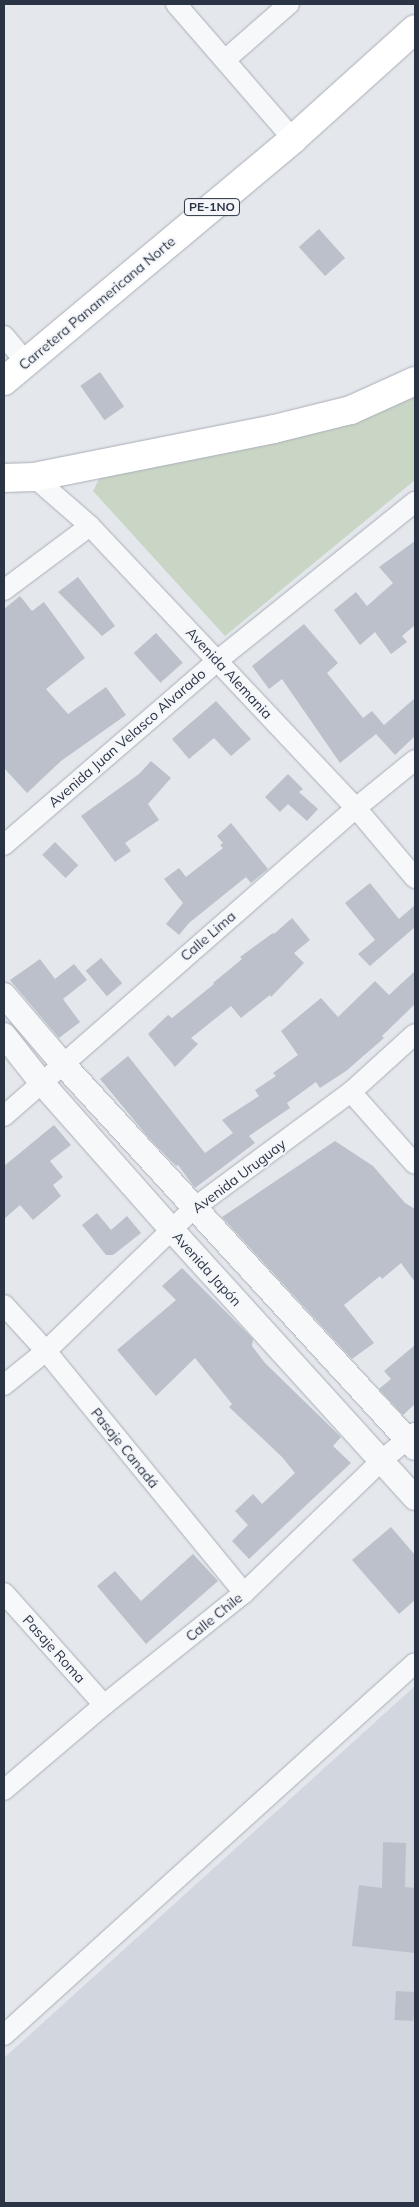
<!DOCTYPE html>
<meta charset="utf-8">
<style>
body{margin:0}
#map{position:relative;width:419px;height:2207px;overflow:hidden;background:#e4e7ec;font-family:Mulish,sans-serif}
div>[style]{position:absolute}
.built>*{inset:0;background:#d2d6de}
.green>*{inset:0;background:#c9d6c5}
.building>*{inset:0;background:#bbc0ca;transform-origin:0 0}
.roads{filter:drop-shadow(0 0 1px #a9aeb7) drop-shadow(0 0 1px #a9aeb7)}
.minor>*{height:20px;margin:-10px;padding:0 10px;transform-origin:10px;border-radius:10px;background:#f7f8fa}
.tertiary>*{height:24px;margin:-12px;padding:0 12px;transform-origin:12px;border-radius:12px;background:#f7f8fa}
.primary>*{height:28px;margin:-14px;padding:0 14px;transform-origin:14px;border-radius:14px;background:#fff}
span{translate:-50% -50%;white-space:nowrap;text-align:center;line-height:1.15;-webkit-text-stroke:4px #f4f6f9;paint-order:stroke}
.shield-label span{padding:1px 4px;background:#f4f6f9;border:1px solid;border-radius:4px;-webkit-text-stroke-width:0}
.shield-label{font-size:12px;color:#2b3445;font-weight:700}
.street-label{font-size:14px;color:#2b3445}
.frame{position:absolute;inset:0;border:5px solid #2b3445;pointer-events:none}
</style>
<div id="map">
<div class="built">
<i style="clip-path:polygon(415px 1686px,415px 2203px,4px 2203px,4px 2058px)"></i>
</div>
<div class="green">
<i style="clip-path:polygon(415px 394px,415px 480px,225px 636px,93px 491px,102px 473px,308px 431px,390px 408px)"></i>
</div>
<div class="building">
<i style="left:319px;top:229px;width:39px;height:27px;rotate:48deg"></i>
<i style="left:100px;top:372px;width:42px;height:24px;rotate:55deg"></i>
<i style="clip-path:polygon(415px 541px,415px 625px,402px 636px,407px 642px,391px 654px,375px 632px,360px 645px,334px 610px,356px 592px,367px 606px,393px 583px,379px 567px)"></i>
<i style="clip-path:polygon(78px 577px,115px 626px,102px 636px,58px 592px)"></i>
<i style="clip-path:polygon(20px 596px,32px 611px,44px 602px,85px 658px,46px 689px,68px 714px,106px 687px,126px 715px,61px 761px,27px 793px,4px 768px,4px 609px)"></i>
<i style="clip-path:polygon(304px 624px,338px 663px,327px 673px,363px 718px,372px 711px,384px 725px,415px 698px,415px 736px,395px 755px,376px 734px,340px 763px,282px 679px,269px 689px,252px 666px)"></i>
<i style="left:156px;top:633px;width:40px;height:30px;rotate:48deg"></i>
<i style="clip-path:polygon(216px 701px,251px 739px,231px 756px,214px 738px,189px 759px,172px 739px)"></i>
<i style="clip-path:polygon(151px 761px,171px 778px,148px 804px,159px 820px,125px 843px,131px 851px,115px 862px,81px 816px,139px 774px)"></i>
<i style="clip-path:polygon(288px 774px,303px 789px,299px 792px,318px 809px,307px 821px,288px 804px,280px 812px,265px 797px)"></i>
<i style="clip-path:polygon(231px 823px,268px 869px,251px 883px,246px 877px,189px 923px,179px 935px,166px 924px,183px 903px,164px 879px,179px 868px,186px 877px,223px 848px,220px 845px,223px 843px,217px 836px)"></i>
<i style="left:55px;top:842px;width:33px;height:18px;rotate:45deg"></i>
<i style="clip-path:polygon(370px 883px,399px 919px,415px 905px,415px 927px,370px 966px,358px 954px,375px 940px,345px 903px)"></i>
<i style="clip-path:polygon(292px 918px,310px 940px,294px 953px,304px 963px,271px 997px,270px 995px,241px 1018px,231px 1006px,191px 1038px,198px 1044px,175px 1067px,148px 1034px,168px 1015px,172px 1018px,214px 984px,213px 983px,242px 959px,240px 957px,273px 933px,274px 934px)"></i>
<i style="left:101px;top:958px;width:33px;height:20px;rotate:50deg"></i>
<i style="clip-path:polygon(40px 959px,55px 979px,74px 964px,87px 980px,63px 999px,80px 1022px,59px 1038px,10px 980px)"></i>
<i style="clip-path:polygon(415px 971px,415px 1004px,382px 1036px,384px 1038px,346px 1071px,320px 1088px,316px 1082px,287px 1103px,290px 1108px,249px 1136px,255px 1143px,195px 1188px,178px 1165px,176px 1166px,149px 1138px,100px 1079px,128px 1056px,205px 1153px,233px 1133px,222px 1120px,259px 1096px,255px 1090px,276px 1076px,273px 1073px,298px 1055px,281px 1031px,321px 998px,338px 1017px,375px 981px,389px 995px)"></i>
<i style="clip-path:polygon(54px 1125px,71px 1145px,50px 1161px,63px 1177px,53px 1185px,61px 1196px,33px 1220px,20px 1205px,4px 1219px,4px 1166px)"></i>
<i style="clip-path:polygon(335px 1141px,373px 1166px,405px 1203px,415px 1209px,415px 1282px,401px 1263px,382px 1279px,380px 1276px,344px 1305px,374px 1343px,352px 1359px,222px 1217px)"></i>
<i style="clip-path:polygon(97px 1213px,111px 1230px,127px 1216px,141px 1233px,113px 1255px,106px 1255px,82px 1225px)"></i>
<i style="clip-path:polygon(182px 1268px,253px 1339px,252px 1346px,265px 1363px,341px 1437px,333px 1446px,351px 1463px,249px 1559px,232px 1541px,248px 1525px,235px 1511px,253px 1494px,262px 1504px,295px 1473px,282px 1457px,229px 1407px,232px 1404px,195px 1358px,156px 1396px,117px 1350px,176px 1300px,162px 1286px)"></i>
<i style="clip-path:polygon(415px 1345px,415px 1404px,403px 1415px,379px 1389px,391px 1379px,384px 1371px)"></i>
<i style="clip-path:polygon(391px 1527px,415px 1555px,415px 1600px,399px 1614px,352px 1560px)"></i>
<i style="clip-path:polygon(193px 1554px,218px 1581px,146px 1644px,97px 1586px,115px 1571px,141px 1601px)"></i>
<i style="clip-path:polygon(383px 1842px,406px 1843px,405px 1887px,415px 1888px,415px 1953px,352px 1946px,359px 1885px,382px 1888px)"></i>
<i style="left:396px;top:1991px;width:19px;height:29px;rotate:3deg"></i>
</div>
<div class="roads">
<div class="minor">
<i style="left:176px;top:4px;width:179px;rotate:49.1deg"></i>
<i style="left:225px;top:60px;width:85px;rotate:-41.2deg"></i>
<i style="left:4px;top:336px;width:34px;rotate:50deg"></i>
<i style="left:34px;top:477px;width:74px;rotate:41.2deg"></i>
<i style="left:90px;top:526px;width:388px;rotate:46.7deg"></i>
<i style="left:356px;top:808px;width:92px;rotate:49.9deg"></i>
<i style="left:4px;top:590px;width:107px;rotate:-36.7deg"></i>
<i style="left:4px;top:845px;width:281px;rotate:-40.8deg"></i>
<i style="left:217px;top:661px;width:254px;rotate:-38.8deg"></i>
<i style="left:351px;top:1092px;width:96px;rotate:48.4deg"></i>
<i style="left:4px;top:1116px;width:468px;rotate:-41.2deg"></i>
<i style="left:356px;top:808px;width:76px;rotate:-39.1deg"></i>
<i style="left:4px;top:1305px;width:62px;rotate:47.6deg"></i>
<i style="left:46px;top:1351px;width:313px;rotate:50.7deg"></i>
<i style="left:4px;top:1385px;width:54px;rotate:-39deg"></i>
<i style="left:46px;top:1351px;width:206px;rotate:-44deg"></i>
<i style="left:194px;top:1208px;width:195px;rotate:-36.5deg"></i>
<i style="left:351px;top:1092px;width:86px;rotate:-42.2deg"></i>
<i style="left:4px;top:1593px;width:150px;rotate:48.2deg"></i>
<i style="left:4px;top:1790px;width:131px;rotate:-40.4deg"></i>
<i style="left:104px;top:1705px;width:179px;rotate:-38.7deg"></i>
<i style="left:244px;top:1593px;width:192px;rotate:-43.9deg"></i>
<i style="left:382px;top:1460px;width:43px;rotate:-39.3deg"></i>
<i style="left:4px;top:2035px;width:554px;rotate:-42.15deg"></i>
</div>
<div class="tertiary">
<i style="left:4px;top:995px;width:89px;rotate:49.5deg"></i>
<i style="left:62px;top:1063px;width:522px;rotate:47.48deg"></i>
<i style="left:4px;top:1035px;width:60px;rotate:51.8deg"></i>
<i style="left:41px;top:1082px;width:196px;rotate:48.5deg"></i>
<i style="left:171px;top:1229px;width:363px;rotate:47.8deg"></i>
</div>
<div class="primary">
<i style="left:4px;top:381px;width:377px;rotate:-39.9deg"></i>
<i style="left:293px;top:139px;width:164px;rotate:-42deg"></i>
<i style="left:4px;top:478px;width:30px;rotate:-2deg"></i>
<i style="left:34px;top:477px;width:245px;rotate:-11.3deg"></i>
<i style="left:274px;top:429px;width:79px;rotate:-13.9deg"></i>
<i style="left:351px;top:410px;width:70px;rotate:-24.4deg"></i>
</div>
</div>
<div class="shield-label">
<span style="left:212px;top:207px">PE-1NO</span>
</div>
<div class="street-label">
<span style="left:97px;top:303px;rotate:-40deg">Carretera Panamericana Norte</span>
<span style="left:229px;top:673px;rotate:47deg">Avenida Alemania</span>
<span style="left:127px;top:738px;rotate:-41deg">Avenida Juan Velasco Alvarado</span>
<span style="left:208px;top:936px;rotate:-41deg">Calle Lima</span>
<span style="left:239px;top:1176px;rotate:-37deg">Avenida Uruguay</span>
<span style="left:207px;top:1269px;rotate:48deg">Avenida Japón</span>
<span style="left:125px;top:1448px;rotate:51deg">Pasaje Canadá</span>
<span style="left:214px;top:1617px;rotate:-39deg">Calle Chile</span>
<span style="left:54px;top:1649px;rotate:48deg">Pasaje Roma</span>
</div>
<div class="frame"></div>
</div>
